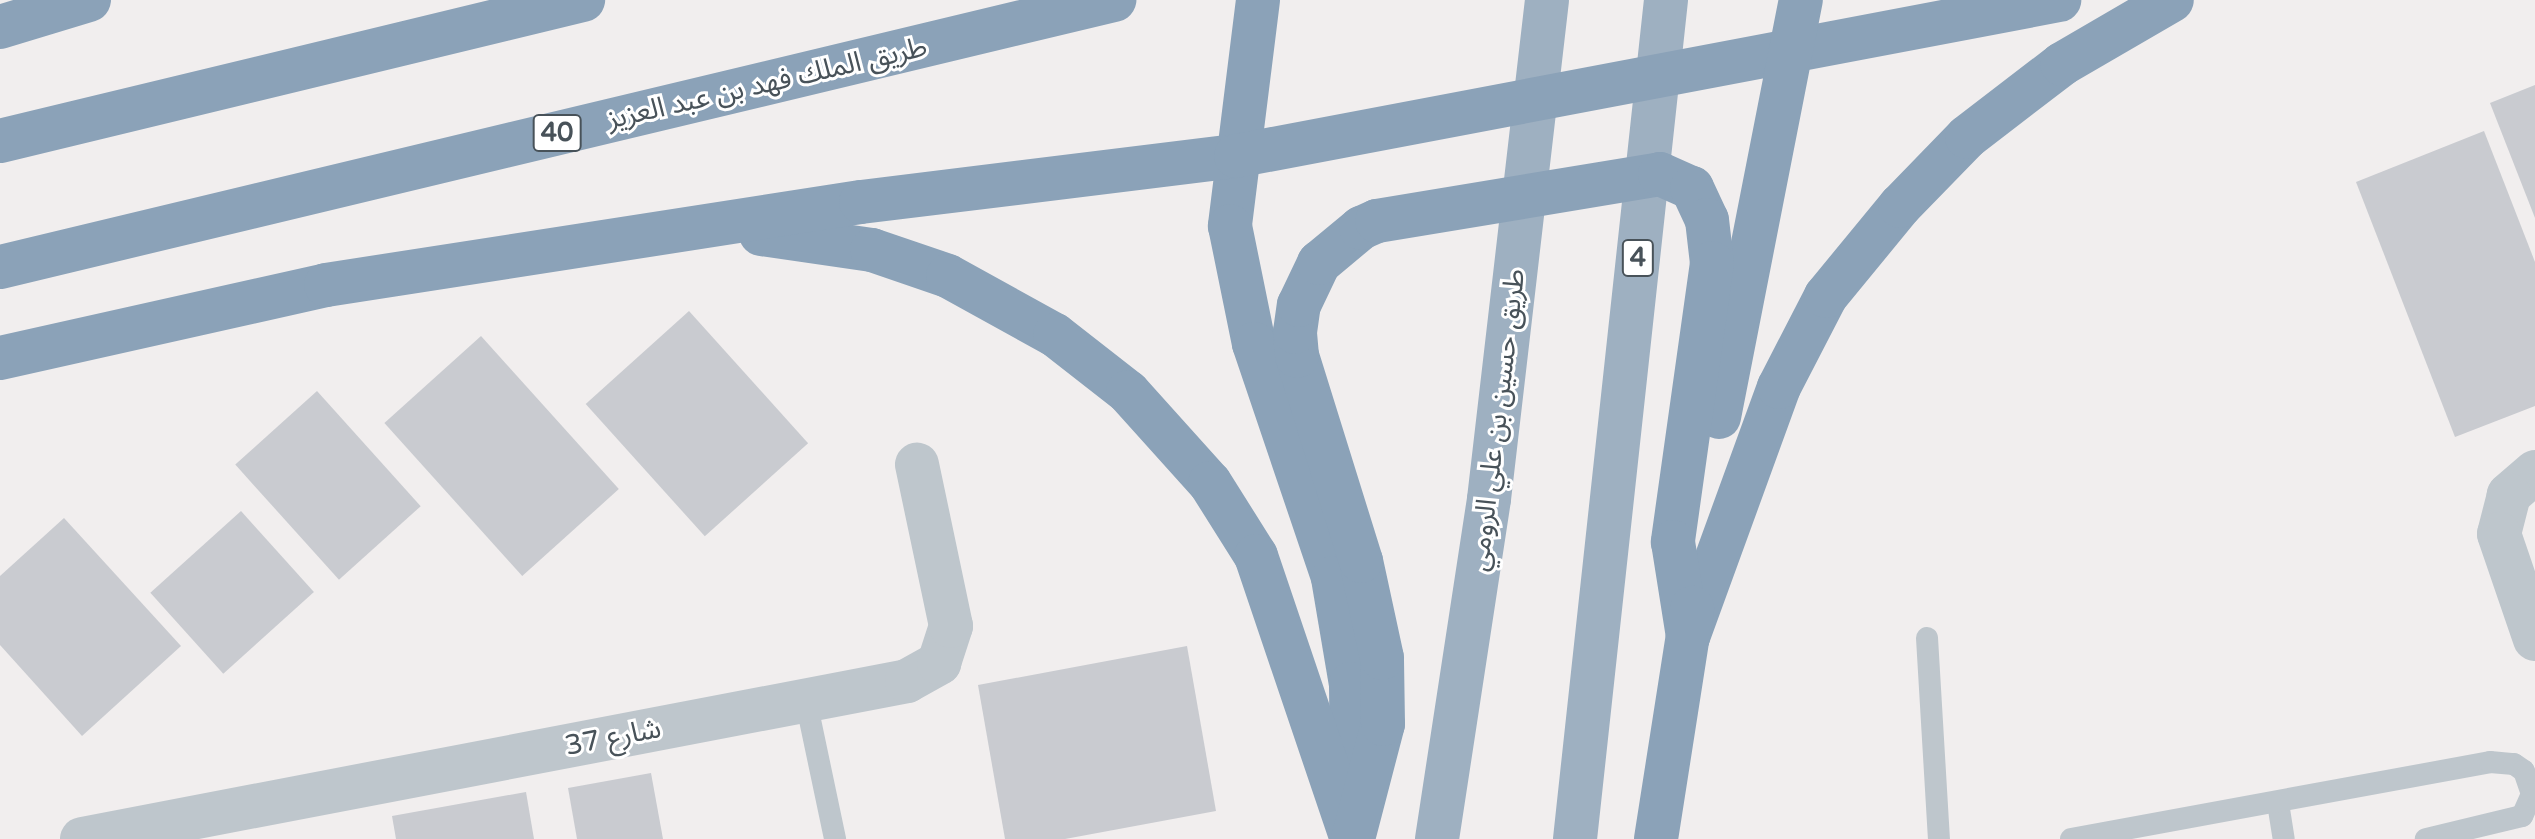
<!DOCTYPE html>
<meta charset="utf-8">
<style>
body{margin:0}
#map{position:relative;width:2535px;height:839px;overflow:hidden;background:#f1eeee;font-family:"Varela Round","Noto Sans Arabic",sans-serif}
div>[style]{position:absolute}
.building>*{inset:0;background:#c9cbd0;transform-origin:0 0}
.service>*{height:22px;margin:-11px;padding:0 11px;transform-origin:11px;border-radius:11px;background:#bec6cc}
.minor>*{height:44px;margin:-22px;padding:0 22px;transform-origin:22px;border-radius:22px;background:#bec6cc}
.trunk>*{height:44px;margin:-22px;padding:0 22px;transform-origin:22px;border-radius:22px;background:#9eb0c1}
.motorway>*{height:44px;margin:-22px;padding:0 22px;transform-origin:22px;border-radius:22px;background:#8ba2b8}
span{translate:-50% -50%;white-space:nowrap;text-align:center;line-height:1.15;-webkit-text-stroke:6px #fff;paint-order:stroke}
.shield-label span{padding:2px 6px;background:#fff;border:2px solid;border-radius:6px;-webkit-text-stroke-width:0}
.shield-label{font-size:26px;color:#485259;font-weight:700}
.street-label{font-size:28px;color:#485259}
</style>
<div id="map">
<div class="building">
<i style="clip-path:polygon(2535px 85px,2535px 218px,2490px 103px)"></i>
<i style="clip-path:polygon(2484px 131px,2535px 262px,2535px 406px,2455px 437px,2356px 182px)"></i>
<i style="left:689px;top:311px;width:178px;height:139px;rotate:48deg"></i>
<i style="left:481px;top:336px;width:206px;height:130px;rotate:48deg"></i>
<i style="left:317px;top:391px;width:155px;height:110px;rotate:48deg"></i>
<i style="left:241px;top:511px;width:109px;height:122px;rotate:48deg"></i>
<i style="clip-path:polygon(64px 518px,181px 646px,82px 736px,0 645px,0 576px)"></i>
<i style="clip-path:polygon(1187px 646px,1216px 811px,1065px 839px,1005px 839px,978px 685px)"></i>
<i style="clip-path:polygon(651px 773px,663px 839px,577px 839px,568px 788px)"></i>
<i style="clip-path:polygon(526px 792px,534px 839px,396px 839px,392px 816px)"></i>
</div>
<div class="service">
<i style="left:1927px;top:638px;width:201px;rotate:86.6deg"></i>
<i style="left:806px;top:701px;width:141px;rotate:78.1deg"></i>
<i style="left:2278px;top:803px;width:36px;rotate:81deg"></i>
<i style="left:2071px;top:839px;width:426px;rotate:-10.4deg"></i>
<i style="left:2490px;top:762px;width:24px;rotate:5deg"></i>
<i style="left:2514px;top:764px;width:12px;rotate:35deg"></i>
<i style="left:2524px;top:771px;width:24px;rotate:71deg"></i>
<i style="left:2532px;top:794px;width:24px;rotate:114deg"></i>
<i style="left:2522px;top:816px;width:99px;rotate:166.5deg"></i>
</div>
<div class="minor">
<i style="left:2535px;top:472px;width:35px;rotate:139deg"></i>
<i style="left:2509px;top:495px;width:40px;rotate:104.4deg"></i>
<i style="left:2499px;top:534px;width:111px;rotate:71.1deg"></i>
<i style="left:82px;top:839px;width:840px;rotate:-10.84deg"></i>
<i style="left:907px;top:681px;width:37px;rotate:-29deg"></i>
<i style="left:939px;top:663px;width:39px;rotate:-72deg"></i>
<i style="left:951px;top:626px;width:165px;rotate:-101.9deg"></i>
</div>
<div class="trunk">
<i style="left:1437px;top:839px;width:344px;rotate:-81.3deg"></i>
<i style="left:1489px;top:499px;width:502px;rotate:-83.37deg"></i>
<i style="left:1575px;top:839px;width:844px;rotate:-83.81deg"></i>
</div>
<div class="motorway">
<i style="left:1258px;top:0;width:228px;rotate:97.1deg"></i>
<i style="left:1230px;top:226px;width:120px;rotate:78.5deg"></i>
<i style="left:1254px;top:344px;width:247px;rotate:71.3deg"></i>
<i style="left:1333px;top:578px;width:108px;rotate:80.4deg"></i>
<i style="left:1351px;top:684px;width:98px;rotate:89.4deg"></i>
<i style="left:0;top:27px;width:93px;rotate:-16.9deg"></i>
<i style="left:0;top:141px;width:600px;rotate:-13.6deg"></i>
<i style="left:761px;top:234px;width:112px;rotate:8.2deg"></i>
<i style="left:872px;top:250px;width:80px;rotate:18.9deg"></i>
<i style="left:948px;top:276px;width:122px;rotate:28.9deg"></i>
<i style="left:1055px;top:335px;width:93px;rotate:38deg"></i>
<i style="left:1128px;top:392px;width:122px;rotate:48deg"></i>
<i style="left:1210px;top:483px;width:86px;rotate:57.8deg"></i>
<i style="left:1256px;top:556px;width:299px;rotate:71.3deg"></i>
<i style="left:0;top:267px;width:1146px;rotate:-13.48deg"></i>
<i style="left:0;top:358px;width:334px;rotate:-12.6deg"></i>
<i style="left:326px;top:285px;width:541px;rotate:-8.82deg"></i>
<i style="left:861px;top:202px;width:378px;rotate:-7deg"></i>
<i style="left:1236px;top:156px;width:838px;rotate:-10.73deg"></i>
<i style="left:1719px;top:417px;width:425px;rotate:-78.9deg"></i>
<i style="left:1688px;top:637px;width:266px;rotate:-70deg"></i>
<i style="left:1779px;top:387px;width:102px;rotate:-62.7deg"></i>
<i style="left:1826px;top:296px;width:117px;rotate:-50.6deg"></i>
<i style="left:1900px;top:206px;width:96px;rotate:-45.8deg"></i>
<i style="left:1967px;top:137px;width:120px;rotate:-37.5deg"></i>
<i style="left:2062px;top:64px;width:127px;rotate:-30.2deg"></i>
<i style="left:1353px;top:839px;width:119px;rotate:-75.4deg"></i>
<i style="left:1383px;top:724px;width:66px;rotate:-90.9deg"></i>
<i style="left:1382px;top:658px;width:99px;rotate:-102.2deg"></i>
<i style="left:1361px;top:561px;width:215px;rotate:-107.3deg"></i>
<i style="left:1297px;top:356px;width:24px;rotate:-95deg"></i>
<i style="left:1295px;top:332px;width:27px;rotate:-82deg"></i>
<i style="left:1299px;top:305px;width:47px;rotate:-64.5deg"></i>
<i style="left:1319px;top:263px;width:55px;rotate:-39.8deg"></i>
<i style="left:1361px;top:228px;width:17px;rotate:-24deg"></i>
<i style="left:1377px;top:221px;width:287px;rotate:-9.4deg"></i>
<i style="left:1660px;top:174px;width:35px;rotate:24deg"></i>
<i style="left:1692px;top:188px;width:35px;rotate:65deg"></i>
<i style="left:1707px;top:220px;width:43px;rotate:83.4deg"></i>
<i style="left:1712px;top:263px;width:282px;rotate:98deg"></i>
<i style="left:1673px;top:542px;width:96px;rotate:81deg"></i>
<i style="left:1656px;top:839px;width:234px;rotate:-81.1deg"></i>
</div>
<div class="shield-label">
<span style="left:557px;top:133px">40</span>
<span style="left:1638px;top:258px">4</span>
</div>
<div class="street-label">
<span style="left:767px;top:83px;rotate:-13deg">طريق الملك فهد بن عبد العزيز</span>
<span style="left:1497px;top:420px;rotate:-83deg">طريق حسين بن علي الرومي</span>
<span style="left:613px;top:737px;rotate:-11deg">شارع 37</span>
</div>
</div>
